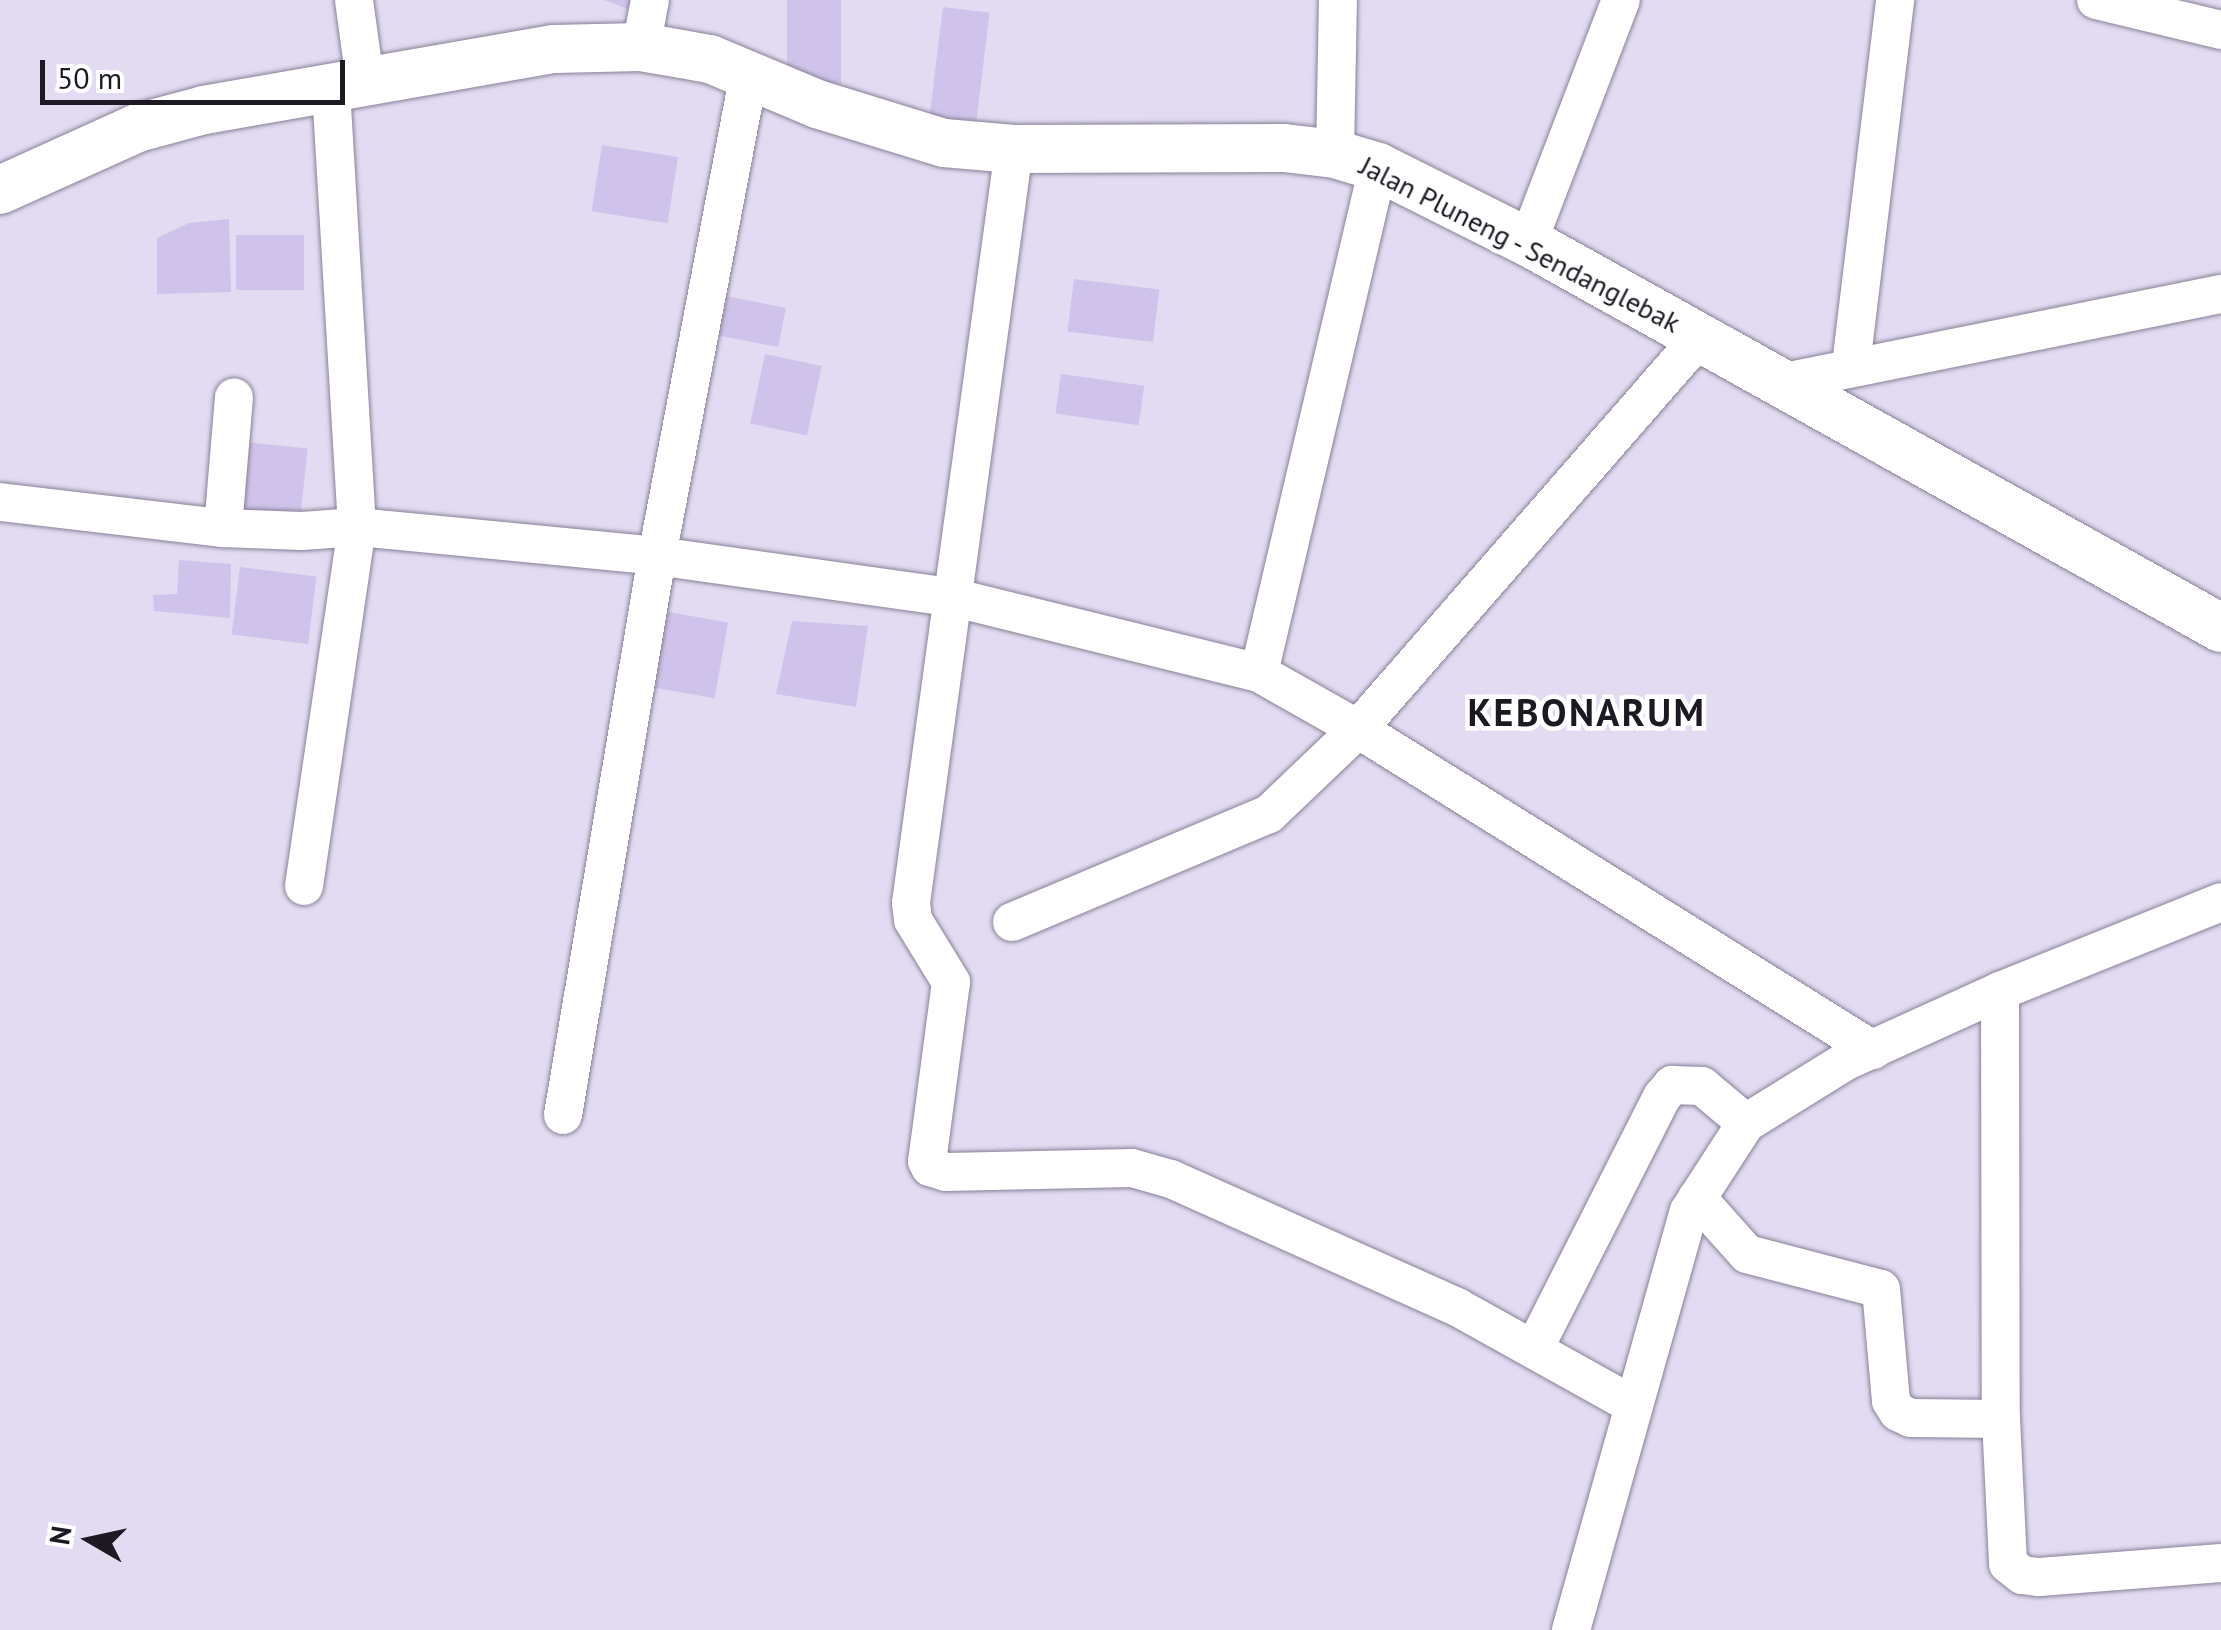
<!DOCTYPE html>
<style>
body{margin:0}
#map{position:relative;width:2221px;height:1630px;overflow:hidden;background:#e2dbf2;font-family:"PT Sans",sans-serif}
div>[style]{position:absolute}
.building>*{inset:0;background:#d0c3eb;transform-origin:0 0}
.roads{filter:drop-shadow(0 0 2px #888196) drop-shadow(0 0 2px #888196)}
.minor>*{height:38px;margin:-19px;padding:0 19px;transform-origin:19px;border-radius:19px;background:#fff}
.tertiary>*{height:48px;margin:-24px;padding:0 24px;transform-origin:24px;border-radius:24px;background:#fff}
span{translate:-50% -50%;white-space:nowrap;text-align:center;line-height:1.15;-webkit-text-stroke:9px #fff;paint-order:stroke}
.street-label{font-size:28px;color:#1c1922}
.district-label{font-size:38px;color:#1c1922;font-weight:700;letter-spacing:2.5px}
.north{position:absolute;left:40px;top:1490px;width:100px;height:100px;-webkit-text-stroke:8px #fff;paint-order:stroke;rotate:279deg;font-size:28px;font-weight:700;line-height:40px;text-align:center;color:#1c1922}
.north::after{content:'';display:block;margin:auto;width:35px;height:45px;background:#1c1922;clip-path:polygon(50% 0,100% 100%,50% 72%,0 100%)}
.scale{position:absolute;left:40px;top:60px;width:305px;height:45px;box-sizing:border-box;border:5px solid #1c1922;border-top:0;padding-left:12px;font-size:30px;line-height:35px;white-space:nowrap;color:#1c1922;-webkit-text-stroke:8px #fff;paint-order:stroke}
</style>
<div id="map">
<div class="building">
<i style="clip-path:polygon(604px 0,636px 0,633px 11px)"></i>
<i style="left:787px;top:0;width:54px;height:83px"></i>
<i style="left:943px;top:7px;width:47px;height:124px;rotate:7deg"></i>
<i style="left:602px;top:145px;width:77px;height:67px;rotate:9deg"></i>
<i style="clip-path:polygon(229px 219px,231px 292px,157px 294px,157px 238px,189px 223px)"></i>
<i style="left:304px;top:235px;width:55px;height:68px;rotate:90deg"></i>
<i style="left:1074px;top:279px;width:86px;height:53px;rotate:7deg"></i>
<i style="left:725px;top:296px;width:62px;height:40px;rotate:11deg"></i>
<i style="left:765px;top:354px;width:58px;height:71px;rotate:12deg"></i>
<i style="left:1061px;top:374px;width:84px;height:40px;rotate:8deg"></i>
<i style="left:236px;top:441px;width:72px;height:76px;rotate:6deg"></i>
<i style="clip-path:polygon(179px 560px,231px 564px,230px 618px,154px 611px,153px 595px,177px 594px)"></i>
<i style="left:240px;top:567px;width:77px;height:68px;rotate:7deg"></i>
<i style="left:663px;top:611px;width:66px;height:77px;rotate:10deg"></i>
<i style="clip-path:polygon(792px 621px,868px 626px,856px 707px,776px 694px)"></i>
</div>
<div class="roads">
<div class="minor">
<i style="left:354px;top:0;width:81px;rotate:82.2deg"></i>
<i style="left:2096px;top:0;width:129px;rotate:13.5deg"></i>
<i style="left:641px;top:47px;width:48px;rotate:-79.2deg"></i>
<i style="left:1014px;top:149px;width:761px;rotate:97.78deg"></i>
<i style="left:911px;top:903px;width:17px;rotate:83deg"></i>
<i style="left:913px;top:920px;width:73px;rotate:58.5deg"></i>
<i style="left:951px;top:982px;width:181px;rotate:97.6deg"></i>
<i style="left:927px;top:1161px;width:7px;rotate:63deg"></i>
<i style="left:930px;top:1167px;width:17px;rotate:17deg"></i>
<i style="left:946px;top:1172px;width:186px;rotate:-1.2deg"></i>
<i style="left:1132px;top:1168px;width:41px;rotate:15.8deg"></i>
<i style="left:1171px;top:1179px;width:313px;rotate:24.1deg"></i>
<i style="left:1457px;top:1307px;width:199px;rotate:29.1deg"></i>
<i style="left:1335px;top:154px;width:154px;rotate:-88.9deg"></i>
<i style="left:1528px;top:242px;width:259px;rotate:-69deg"></i>
<i style="left:1851px;top:365px;width:368px;rotate:-83.1deg"></i>
<i style="left:1779px;top:383px;width:451px;rotate:-11.4deg"></i>
<i style="left:0;top:502px;width:225px;rotate:6.7deg"></i>
<i style="left:223px;top:528px;width:79px;rotate:2.2deg"></i>
<i style="left:302px;top:531px;width:55px;rotate:-4.2deg"></i>
<i style="left:357px;top:527px;width:301px;rotate:5.5deg"></i>
<i style="left:657px;top:556px;width:302px;rotate:8deg"></i>
<i style="left:956px;top:598px;width:312px;rotate:13.9deg"></i>
<i style="left:1259px;top:673px;width:114px;rotate:29.5deg"></i>
<i style="left:1358px;top:729px;width:607px;rotate:31.94deg"></i>
<i style="left:223px;top:528px;width:131px;rotate:-85.2deg"></i>
<i style="left:1259px;top:673px;width:520px;rotate:-76.77deg"></i>
<i style="left:304px;top:886px;width:363px;rotate:-81.6deg"></i>
<i style="left:357px;top:527px;width:441px;rotate:-93.4deg"></i>
<i style="left:1012px;top:922px;width:279px;rotate:-22.8deg"></i>
<i style="left:1269px;top:814px;width:123px;rotate:-43.7deg"></i>
<i style="left:1358px;top:729px;width:522px;rotate:-48.89deg"></i>
<i style="left:2000px;top:991px;width:428px;rotate:89.9deg"></i>
<i style="left:2001px;top:1419px;width:145px;rotate:87.2deg"></i>
<i style="left:2008px;top:1564px;width:18px;rotate:38deg"></i>
<i style="left:2022px;top:1575px;width:17px;rotate:7deg"></i>
<i style="left:2039px;top:1577px;width:183px;rotate:-4.4deg"></i>
<i style="left:563px;top:1115px;width:567px;rotate:-80.45deg"></i>
<i style="left:657px;top:556px;width:492px;rotate:-79.2deg"></i>
<i style="left:1697px;top:1198px;width:75px;rotate:48.2deg"></i>
<i style="left:1747px;top:1254px;width:138px;rotate:14.6deg"></i>
<i style="left:1881px;top:1289px;width:112px;rotate:84.9deg"></i>
<i style="left:1891px;top:1401px;width:13px;rotate:58deg"></i>
<i style="left:1898px;top:1412px;width:14px;rotate:25deg"></i>
<i style="left:1911px;top:1418px;width:90px;rotate:0.6deg"></i>
<i style="left:1534px;top:1349px;width:283px;rotate:-63.1deg"></i>
<i style="left:1662px;top:1097px;width:16px;rotate:-50deg"></i>
<i style="left:1672px;top:1085px;width:30px;rotate:2deg"></i>
<i style="left:1702px;top:1086px;width:57px;rotate:40.1deg"></i>
<i style="left:1571px;top:1630px;width:435px;rotate:-74.3deg"></i>
<i style="left:1689px;top:1211px;width:105px;rotate:-57.1deg"></i>
<i style="left:1746px;top:1123px;width:118px;rotate:-31.8deg"></i>
<i style="left:1846px;top:1061px;width:169px;rotate:-24.4deg"></i>
<i style="left:2000px;top:991px;width:238px;rotate:-21.9deg"></i>
</div>
<div class="tertiary">
<i style="left:0;top:190px;width:150px;rotate:-24.3deg"></i>
<i style="left:137px;top:128px;width:69px;rotate:-15deg"></i>
<i style="left:204px;top:110px;width:355px;rotate:-9.9deg"></i>
<i style="left:554px;top:49px;width:87px;rotate:-1.3deg"></i>
<i style="left:641px;top:47px;width:70px;rotate:9.9deg"></i>
<i style="left:710px;top:59px;width:116px;rotate:22.8deg"></i>
<i style="left:817px;top:104px;width:133px;rotate:17.1deg"></i>
<i style="left:944px;top:143px;width:70px;rotate:4.9deg"></i>
<i style="left:1014px;top:149px;width:270px;rotate:-0.2deg"></i>
<i style="left:1284px;top:148px;width:51px;rotate:6.7deg"></i>
<i style="left:1335px;top:154px;width:45px;rotate:16.8deg"></i>
<i style="left:1378px;top:167px;width:168px;rotate:26.6deg"></i>
<i style="left:1528px;top:242px;width:793px;rotate:29.12deg"></i>
</div>
</div>
<div class="street-label">
<span style="left:1520px;top:244px;rotate:27deg">Jalan Pluneng - Sendanglebak</span>
</div>
<div class="district-label">
<span style="left:1587px;top:712px">KEBONARUM</span>
</div>
<div class="north">N</div>
<div class="scale">50 m</div>
</div>
